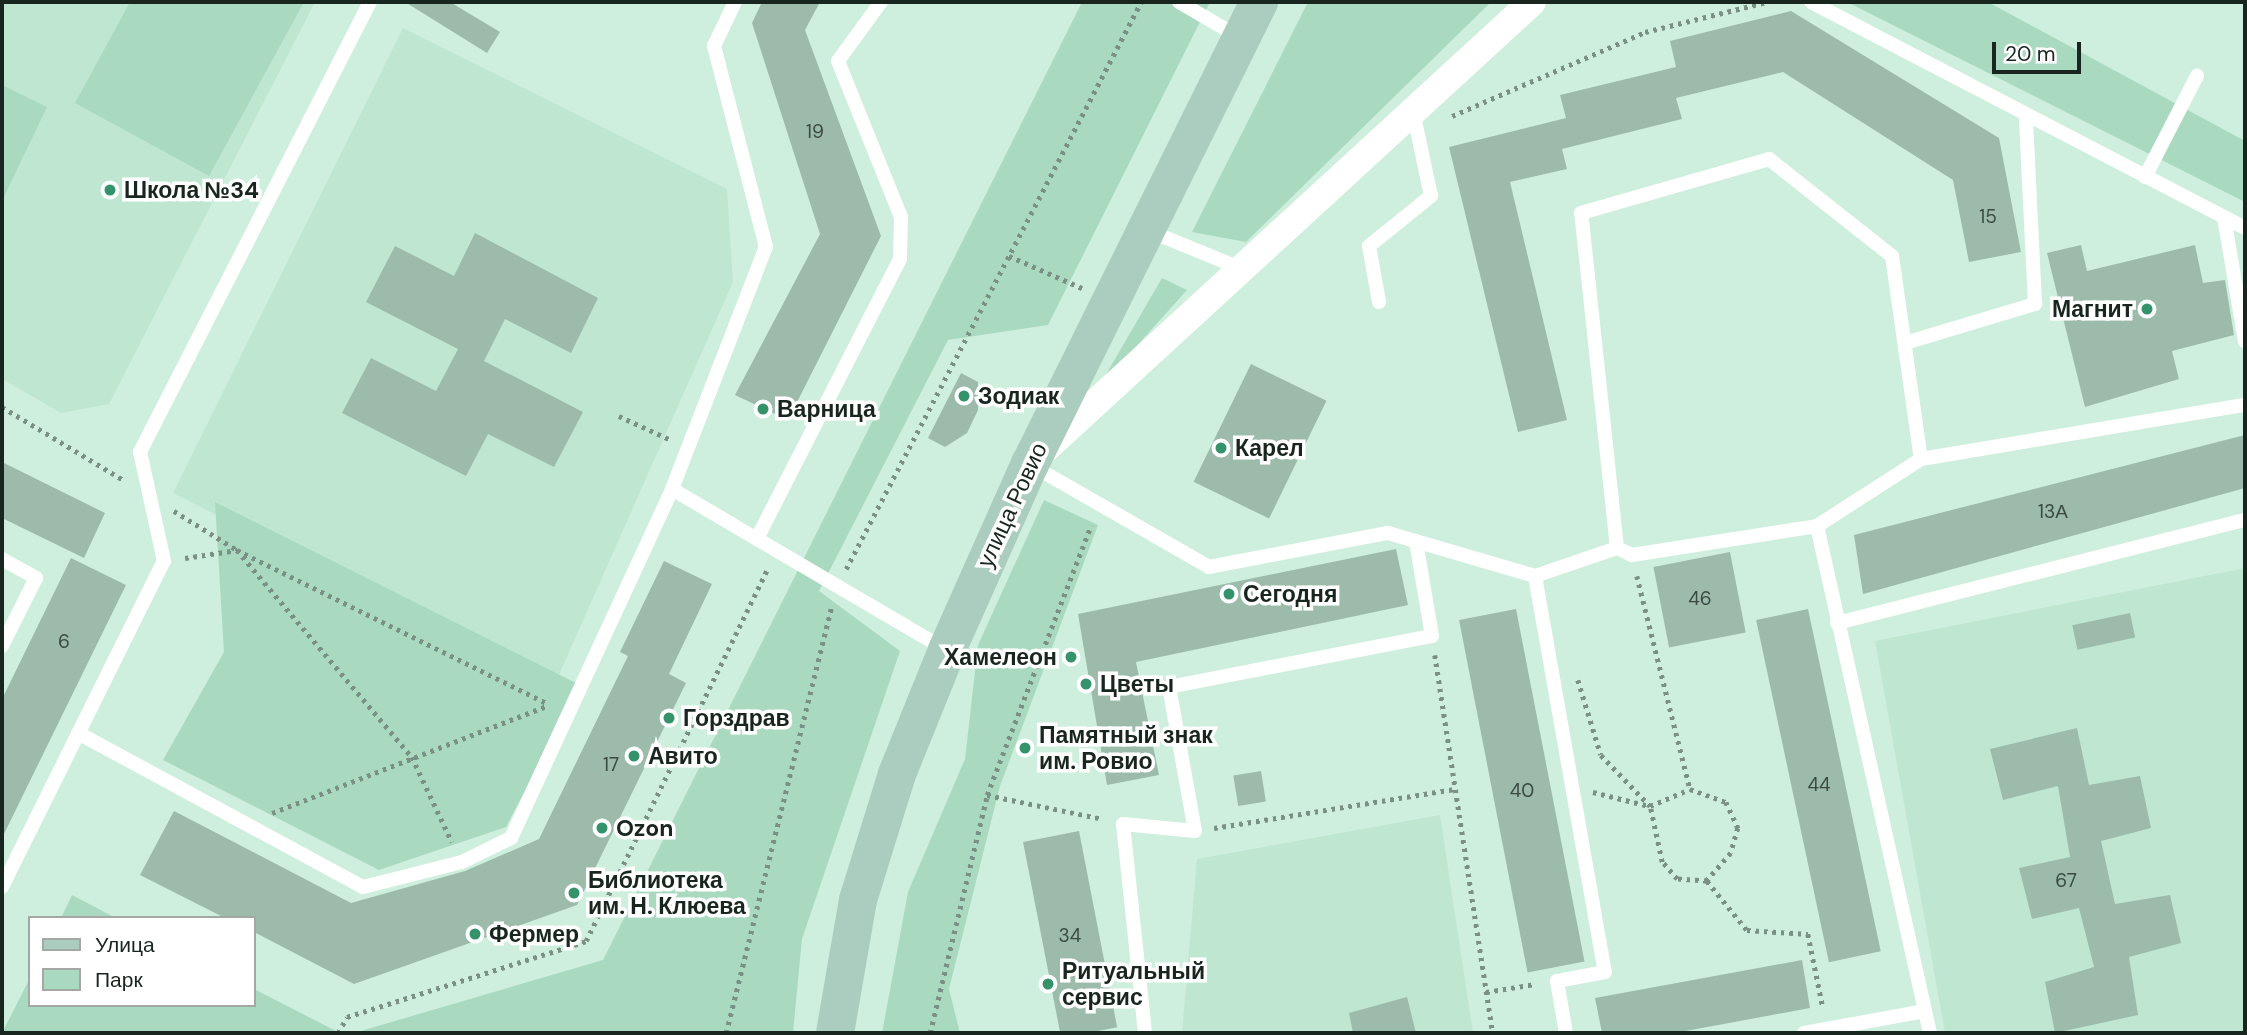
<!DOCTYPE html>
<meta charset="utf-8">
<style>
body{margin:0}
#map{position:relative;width:2247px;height:1035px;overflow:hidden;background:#cfefde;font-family:"DM Sans",sans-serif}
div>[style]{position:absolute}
.built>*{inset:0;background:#bfe6d1}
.green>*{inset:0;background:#a9dac0}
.building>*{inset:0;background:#9cbbab;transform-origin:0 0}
.path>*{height:4.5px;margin-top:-2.25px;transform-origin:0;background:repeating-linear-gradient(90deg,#7a9084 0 3.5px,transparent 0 8.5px)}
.lane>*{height:14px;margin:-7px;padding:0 7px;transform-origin:7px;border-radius:7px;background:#fff}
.street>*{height:28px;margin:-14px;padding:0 14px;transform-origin:14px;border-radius:14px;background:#fff}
.secondary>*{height:38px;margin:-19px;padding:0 19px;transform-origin:19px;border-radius:19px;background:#abcdbf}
.dots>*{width:19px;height:19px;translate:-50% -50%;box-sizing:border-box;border:4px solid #fff;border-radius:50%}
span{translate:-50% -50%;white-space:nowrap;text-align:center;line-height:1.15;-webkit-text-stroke:7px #fff;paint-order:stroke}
.number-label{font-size:19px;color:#3a4a42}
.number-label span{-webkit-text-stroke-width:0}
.poi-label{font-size:23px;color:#19251f;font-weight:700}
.left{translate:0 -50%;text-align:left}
.right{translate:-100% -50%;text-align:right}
.street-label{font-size:23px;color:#19251f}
.frame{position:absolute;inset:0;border:4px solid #19251f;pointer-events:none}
.legend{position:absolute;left:28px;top:916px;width:228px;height:91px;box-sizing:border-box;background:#fff;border:2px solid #a3a8a5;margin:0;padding:9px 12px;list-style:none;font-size:21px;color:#19251f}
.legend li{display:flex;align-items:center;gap:14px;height:35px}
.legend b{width:35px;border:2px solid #a3a8a5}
.scale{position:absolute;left:1992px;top:42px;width:89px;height:32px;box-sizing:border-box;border:4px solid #19251f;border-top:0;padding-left:9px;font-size:21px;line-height:24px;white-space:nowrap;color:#19251f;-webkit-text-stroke:5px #fff;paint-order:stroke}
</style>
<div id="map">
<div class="built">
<i style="clip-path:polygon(2px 2px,315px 2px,109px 404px,61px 413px,2px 379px)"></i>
<i style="clip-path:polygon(403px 28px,727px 189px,733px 282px,554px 686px,173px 493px)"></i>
<i style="clip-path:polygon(2245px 568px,2245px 1033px,1945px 1033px,1875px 641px)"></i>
<i style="clip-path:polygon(1440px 815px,1473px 1033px,1182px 1033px,1197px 859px)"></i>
</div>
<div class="green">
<i style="clip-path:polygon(130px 2px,304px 2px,209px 176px,75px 103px)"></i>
<i style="clip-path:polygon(1082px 2px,1210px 2px,1048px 325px,948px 340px,819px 591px,900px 651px,802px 939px,793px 1033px,354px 1033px,603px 960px)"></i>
<i style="clip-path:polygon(1308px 2px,1491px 2px,1246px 242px,1192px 232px)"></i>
<i style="clip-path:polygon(1847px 2px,1988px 2px,2245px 141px,2245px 202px)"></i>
<i style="clip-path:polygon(2px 85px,47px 107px,2px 201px)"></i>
<i style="clip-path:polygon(1162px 278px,1187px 290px,1097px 390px)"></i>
<i style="clip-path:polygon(1044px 500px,1098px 525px,1000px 786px,949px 989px,960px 1033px,882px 1033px,908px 892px,965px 759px,978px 645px)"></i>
<i style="clip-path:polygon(215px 502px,580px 685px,506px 827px,379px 870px,163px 760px,224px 652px)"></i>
<i style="clip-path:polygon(72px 895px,116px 918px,61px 918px)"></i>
<i style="clip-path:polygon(30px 978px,30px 1005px,254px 1005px,254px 989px,340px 1033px,2px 1033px)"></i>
</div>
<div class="building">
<i style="clip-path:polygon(405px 2px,450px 2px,500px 32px,487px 53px)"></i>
<i style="clip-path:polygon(762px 2px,820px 2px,805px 30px,881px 236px,788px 420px,735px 395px,820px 234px,752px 23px)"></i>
<i style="clip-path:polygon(1791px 11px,1999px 138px,2021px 252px,1969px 262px,1953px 180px,1783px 72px,1676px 98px,1682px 119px,1562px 149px,1567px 169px,1510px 182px,1567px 420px,1518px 432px,1449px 147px,1566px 118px,1560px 95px,1676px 67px,1670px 41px)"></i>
<i style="clip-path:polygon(475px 233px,598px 298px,571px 353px,505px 319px,484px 361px,583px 412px,554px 467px,488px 434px,466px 476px,342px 413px,371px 358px,436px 391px,458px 349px,366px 302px,395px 246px,454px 276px)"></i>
<i style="clip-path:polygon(2081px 245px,2087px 271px,2195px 245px,2203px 283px,2225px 280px,2234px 335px,2172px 351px,2179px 379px,2085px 407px,2047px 253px)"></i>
<i style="left:1251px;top:364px;width:84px;height:131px;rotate:26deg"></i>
<i style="clip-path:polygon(961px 373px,978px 382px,978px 410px,967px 433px,945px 447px,928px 438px)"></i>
<i style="clip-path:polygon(2245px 435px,2245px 488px,1863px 594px,1854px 535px)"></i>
<i style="clip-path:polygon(2px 462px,105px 513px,84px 558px,2px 518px)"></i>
<i style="clip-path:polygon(1396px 549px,1408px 605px,1136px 662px,1159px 775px,1107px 785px,1078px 614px)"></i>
<i style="left:1730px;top:552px;width:82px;height:78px;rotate:79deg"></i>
<i style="clip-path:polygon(71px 558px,126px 585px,2px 838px,2px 699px)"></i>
<i style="clip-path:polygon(664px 561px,712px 584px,669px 674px,686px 683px,577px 905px,354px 984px,254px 932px,254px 918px,225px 918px,140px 875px,174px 811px,351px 903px,465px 871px,539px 839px,628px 656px,620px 652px)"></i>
<i style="left:1516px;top:609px;width:359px;height:58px;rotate:79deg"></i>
<i style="left:1808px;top:609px;width:350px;height:53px;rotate:78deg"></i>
<i style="left:2130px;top:613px;width:25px;height:59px;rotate:78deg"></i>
<i style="clip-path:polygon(2077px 728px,2089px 785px,2140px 776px,2151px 828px,2101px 841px,2115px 904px,2170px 895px,2181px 943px,2129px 957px,2138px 1015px,2055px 1033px,2045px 982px,2094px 967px,2079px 908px,2032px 919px,2019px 868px,2070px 857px,2058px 786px,2003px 800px,1990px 749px)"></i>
<i style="left:1261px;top:771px;width:31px;height:28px;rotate:81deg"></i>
<i style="left:1079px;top:831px;width:200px;height:57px;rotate:79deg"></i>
<i style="clip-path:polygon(1802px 960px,1810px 1008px,1675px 1033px,1602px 1033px,1595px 998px)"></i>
<i style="clip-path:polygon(1407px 997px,1416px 1033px,1353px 1033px,1349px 1013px)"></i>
</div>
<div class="path">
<i style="left:1452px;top:116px;width:210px;rotate:-23.5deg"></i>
<i style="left:1645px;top:32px;width:125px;rotate:-13.9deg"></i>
<i style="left:1009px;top:256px;width:80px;rotate:23.7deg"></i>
<i style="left:2px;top:407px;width:144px;rotate:31deg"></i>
<i style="left:619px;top:416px;width:55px;rotate:24.7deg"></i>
<i style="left:174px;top:511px;width:74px;rotate:31.8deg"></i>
<i style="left:237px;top:550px;width:271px;rotate:49.8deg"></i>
<i style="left:412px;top:757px;width:94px;rotate:64.8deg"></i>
<i style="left:185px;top:558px;width:53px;rotate:-8.7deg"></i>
<i style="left:237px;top:550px;width:348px;rotate:26.3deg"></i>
<i style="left:846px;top:569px;width:639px;rotate:-62.51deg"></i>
<i style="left:1637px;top:576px;width:219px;rotate:76deg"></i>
<i style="left:1435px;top:655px;width:382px;rotate:81.3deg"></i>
<i style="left:1578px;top:680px;width:78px;rotate:73deg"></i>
<i style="left:1601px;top:755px;width:71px;rotate:46.1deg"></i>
<i style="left:1690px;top:789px;width:38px;rotate:20deg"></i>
<i style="left:1726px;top:802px;width:29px;rotate:65deg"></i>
<i style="left:1738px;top:828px;width:26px;rotate:106deg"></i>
<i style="left:1731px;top:853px;width:37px;rotate:131deg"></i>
<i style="left:1707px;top:881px;width:30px;rotate:-176deg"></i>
<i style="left:1677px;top:879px;width:23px;rotate:-131deg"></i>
<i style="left:1662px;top:862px;width:57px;rotate:-102.1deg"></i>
<i style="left:1650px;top:806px;width:43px;rotate:-23deg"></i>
<i style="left:1593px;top:792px;width:58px;rotate:14deg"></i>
<i style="left:987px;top:795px;width:118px;rotate:11.7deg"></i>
<i style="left:272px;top:813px;width:295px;rotate:-21.3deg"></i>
<i style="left:1214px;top:828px;width:244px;rotate:-9.2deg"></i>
<i style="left:1707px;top:881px;width:63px;rotate:50.8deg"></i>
<i style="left:1747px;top:930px;width:61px;rotate:3.8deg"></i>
<i style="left:1808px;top:934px;width:76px;rotate:78.5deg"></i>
<i style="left:1486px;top:992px;width:50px;rotate:-9.3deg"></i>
<i style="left:338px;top:1033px;width:18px;rotate:-61deg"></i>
<i style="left:347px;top:1017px;width:251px;rotate:-17.6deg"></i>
<i style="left:586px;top:941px;width:413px;rotate:-64deg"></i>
<i style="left:726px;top:1033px;width:440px;rotate:-76.1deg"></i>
<i style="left:930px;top:1033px;width:245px;rotate:-76.5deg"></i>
<i style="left:987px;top:795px;width:289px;rotate:-68.9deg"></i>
</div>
<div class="lane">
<i style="left:881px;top:2px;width:73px;rotate:126.1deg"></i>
<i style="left:838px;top:61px;width:168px;rotate:68deg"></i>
<i style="left:901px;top:217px;width:42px;rotate:91.4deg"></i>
<i style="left:900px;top:259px;width:314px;rotate:117.1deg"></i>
<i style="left:757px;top:539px;width:219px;rotate:30.4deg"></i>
<i style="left:1179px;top:2px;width:69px;rotate:30.3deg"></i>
<i style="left:1811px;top:2px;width:489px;rotate:27.5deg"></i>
<i style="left:2145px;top:177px;width:114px;rotate:-62.8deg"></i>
<i style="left:2224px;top:217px;width:126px;rotate:80.4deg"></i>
<i style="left:1147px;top:230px;width:103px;rotate:22.3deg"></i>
<i style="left:1379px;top:302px;width:57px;rotate:-100.1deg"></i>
<i style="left:1369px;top:246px;width:80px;rotate:-38.9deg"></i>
<i style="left:1431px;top:196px;width:87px;rotate:-102deg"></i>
<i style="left:1905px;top:343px;width:136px;rotate:-16.7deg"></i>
<i style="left:2035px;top:304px;width:186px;rotate:-92.8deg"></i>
<i style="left:1031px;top:465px;width:205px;rotate:29.8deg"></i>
<i style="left:1209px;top:567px;width:182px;rotate:-10.8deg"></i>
<i style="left:1388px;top:533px;width:153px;rotate:16.3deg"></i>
<i style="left:1535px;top:576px;width:87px;rotate:-18.9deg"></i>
<i style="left:1617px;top:548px;width:337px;rotate:-96.1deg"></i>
<i style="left:1581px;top:213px;width:196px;rotate:-16deg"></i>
<i style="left:1769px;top:159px;width:157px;rotate:38.3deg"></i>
<i style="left:1892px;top:256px;width:205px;rotate:81.9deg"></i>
<i style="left:1921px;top:459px;width:328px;rotate:-9.5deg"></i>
<i style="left:672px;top:489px;width:260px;rotate:-68.8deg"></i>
<i style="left:766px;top:247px;width:208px;rotate:-104.5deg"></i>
<i style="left:714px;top:46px;width:49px;rotate:-64.5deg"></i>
<i style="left:1817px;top:526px;width:519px;rotate:77.44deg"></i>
<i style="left:1617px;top:548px;width:17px;rotate:25deg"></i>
<i style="left:1632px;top:555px;width:187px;rotate:-8.9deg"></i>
<i style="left:1817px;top:526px;width:124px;rotate:-32.8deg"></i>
<i style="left:2px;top:559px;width:39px;rotate:29deg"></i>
<i style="left:36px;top:578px;width:76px;rotate:116.6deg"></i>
<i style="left:1535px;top:576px;width:402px;rotate:80deg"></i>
<i style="left:1605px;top:972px;width:49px;rotate:169.4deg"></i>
<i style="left:1557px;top:981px;width:53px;rotate:80.2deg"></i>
<i style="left:1837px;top:623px;width:421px;rotate:-14.2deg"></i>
<i style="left:78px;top:733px;width:324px;rotate:28.4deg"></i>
<i style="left:363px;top:887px;width:102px;rotate:-14.2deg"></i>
<i style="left:462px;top:862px;width:55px;rotate:-26.1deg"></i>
<i style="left:511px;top:838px;width:384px;rotate:-65.2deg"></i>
<i style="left:672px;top:489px;width:99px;rotate:30.5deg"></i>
<i style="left:2px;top:887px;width:364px;rotate:-63.6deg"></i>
<i style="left:164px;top:561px;width:112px;rotate:-102.4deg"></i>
<i style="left:140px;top:452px;width:505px;rotate:-62.93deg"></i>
<i style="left:1145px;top:1033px;width:210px;rotate:-96deg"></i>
<i style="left:1123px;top:824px;width:72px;rotate:5.6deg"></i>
<i style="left:1195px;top:831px;width:146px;rotate:-100.2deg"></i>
<i style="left:1169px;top:687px;width:268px;rotate:-11deg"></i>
<i style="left:1432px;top:636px;width:96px;rotate:-99.6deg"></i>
<i style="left:1804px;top:1033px;width:123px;rotate:-10.3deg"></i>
</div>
<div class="street">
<i style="left:1042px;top:452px;width:665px;rotate:-42.56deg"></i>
</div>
<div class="secondary">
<i style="left:835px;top:1033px;width:135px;rotate:-80.2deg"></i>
<i style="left:858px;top:900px;width:132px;rotate:-72.8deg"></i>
<i style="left:897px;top:774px;width:134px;rotate:-68deg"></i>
<i style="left:947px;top:650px;width:204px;rotate:-66deg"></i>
<i style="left:1030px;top:464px;width:516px;rotate:-63.63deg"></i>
</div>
<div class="dots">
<i style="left:110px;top:190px;background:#35936c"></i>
<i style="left:2147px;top:309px;background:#35936c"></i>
<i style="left:964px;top:396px;background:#35936c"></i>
<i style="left:763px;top:409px;background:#35936c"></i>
<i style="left:1221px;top:448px;background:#35936c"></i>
<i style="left:1229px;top:594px;background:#35936c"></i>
<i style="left:1071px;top:657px;background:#35936c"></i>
<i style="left:1086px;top:684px;background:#35936c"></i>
<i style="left:669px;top:718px;background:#35936c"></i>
<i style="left:1025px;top:748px;background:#35936c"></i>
<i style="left:634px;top:756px;background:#35936c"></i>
<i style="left:602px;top:828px;background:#35936c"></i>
<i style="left:574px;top:893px;background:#35936c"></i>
<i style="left:475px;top:934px;background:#35936c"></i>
<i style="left:1048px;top:984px;background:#35936c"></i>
</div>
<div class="number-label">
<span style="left:815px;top:132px">19</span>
<span style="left:1988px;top:217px">15</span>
<span style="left:2053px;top:512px">13А</span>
<span style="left:1700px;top:599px">46</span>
<span style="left:64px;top:642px">6</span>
<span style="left:611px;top:765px">17</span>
<span style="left:1819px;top:785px">44</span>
<span style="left:1522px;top:791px">40</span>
<span style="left:2066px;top:881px">67</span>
<span style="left:1070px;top:936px">34</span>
</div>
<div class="poi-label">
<span class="left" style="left:124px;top:190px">Школа №34</span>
<span class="right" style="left:2133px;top:309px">Магнит</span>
<span class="left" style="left:978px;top:396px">Зодиак</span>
<span class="left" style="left:777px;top:409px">Варница</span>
<span class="left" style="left:1235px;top:448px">Карел</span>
<span class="left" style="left:1243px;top:594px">Сегодня</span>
<span class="right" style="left:1057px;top:657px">Хамелеон</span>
<span class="left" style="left:1100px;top:684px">Цветы</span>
<span class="left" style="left:683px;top:718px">Горздрав</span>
<span class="left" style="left:1039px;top:748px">Памятный знак<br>им. Ровио</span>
<span class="left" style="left:648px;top:756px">Авито</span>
<span class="left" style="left:616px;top:828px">Ozon</span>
<span class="left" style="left:588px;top:893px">Библиотека<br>им. Н. Клюева</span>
<span class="left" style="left:489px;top:934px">Фермер</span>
<span class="left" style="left:1062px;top:984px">Ритуальный<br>сервис</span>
</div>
<div class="street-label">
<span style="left:1012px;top:505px;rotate:-65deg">улица Ровио</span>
</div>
<div class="frame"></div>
<ul class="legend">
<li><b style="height:9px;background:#abcdbf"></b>Улица</li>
<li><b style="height:19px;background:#a9dac0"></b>Парк</li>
</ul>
<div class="scale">20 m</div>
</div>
